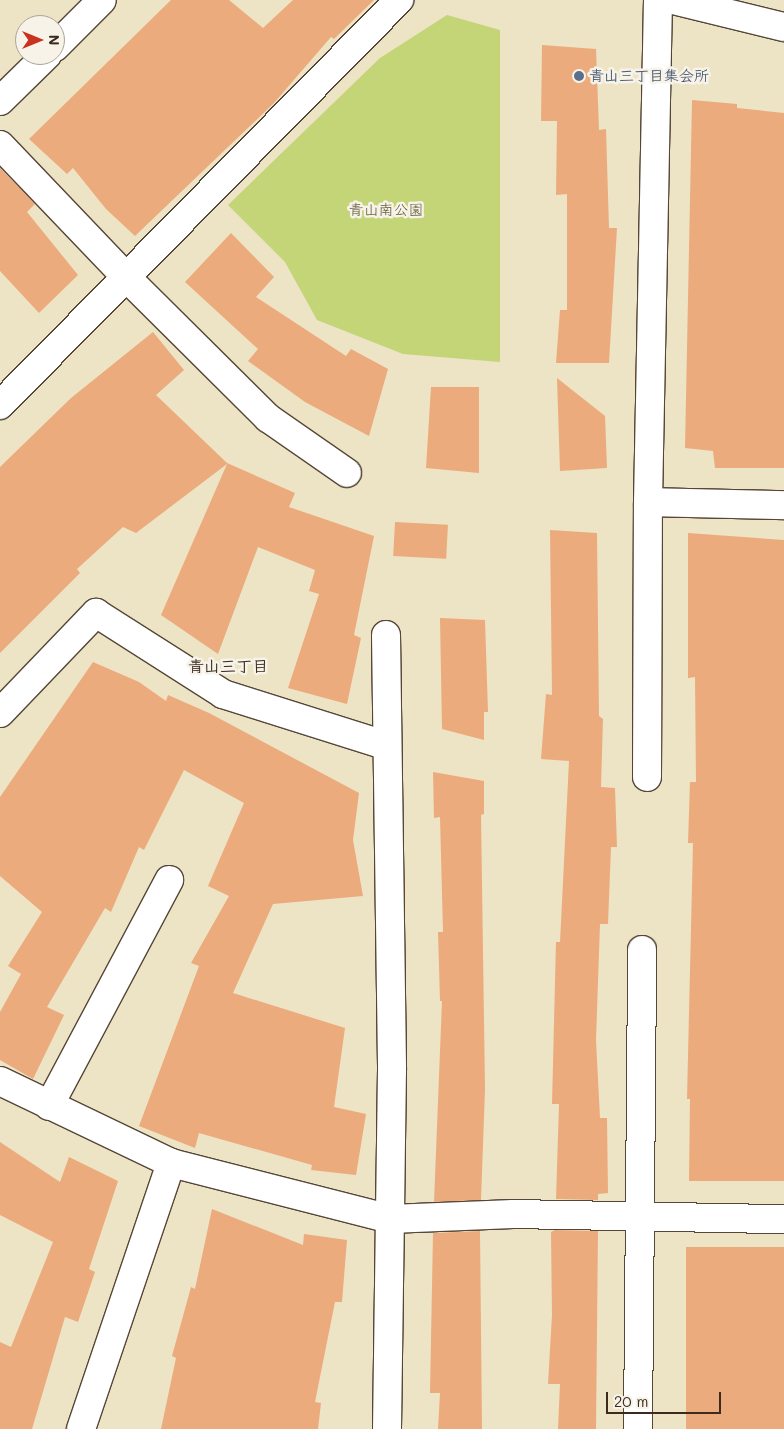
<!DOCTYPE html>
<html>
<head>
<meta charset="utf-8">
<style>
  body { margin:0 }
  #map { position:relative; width:784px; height:1429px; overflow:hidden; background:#ede3c5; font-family:Mali,"Klee One",sans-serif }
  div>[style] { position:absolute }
  .green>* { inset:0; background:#c4d577 }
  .building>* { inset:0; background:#ecab7c; transform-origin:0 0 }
  .roads { filter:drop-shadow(1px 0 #564637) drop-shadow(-1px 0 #564637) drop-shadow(0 1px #564637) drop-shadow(0 -1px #564637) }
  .minor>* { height:28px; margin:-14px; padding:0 14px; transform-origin:14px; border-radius:14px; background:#fff }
  .tertiary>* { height:28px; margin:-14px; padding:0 14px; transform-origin:14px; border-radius:14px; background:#fff }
  .dots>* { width:14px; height:14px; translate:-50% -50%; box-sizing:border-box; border:2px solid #f7f3e8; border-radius:50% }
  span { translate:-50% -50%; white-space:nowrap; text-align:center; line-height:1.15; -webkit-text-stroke:5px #f7f3e8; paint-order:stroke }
  .service-label { font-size:15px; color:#4e5e75; font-weight:700 }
  .left { translate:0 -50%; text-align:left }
  .park-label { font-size:15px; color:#5d5534 }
  .neighbourhood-label { font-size:16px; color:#3b2a1e; font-weight:700 }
  .north { position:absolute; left:15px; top:15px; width:50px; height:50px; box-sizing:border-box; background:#f7f3e8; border:1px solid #aca397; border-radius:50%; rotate:90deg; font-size:14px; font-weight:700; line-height:20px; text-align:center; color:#3b2a1e }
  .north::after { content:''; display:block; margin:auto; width:18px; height:22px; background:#c8321e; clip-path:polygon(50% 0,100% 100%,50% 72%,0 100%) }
  .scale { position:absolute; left:606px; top:1392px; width:115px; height:22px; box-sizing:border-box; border:2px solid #3b2a1e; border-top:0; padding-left:6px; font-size:15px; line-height:18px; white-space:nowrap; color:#3b2a1e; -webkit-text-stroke:4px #f7f3e8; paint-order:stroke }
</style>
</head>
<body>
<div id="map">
  <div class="green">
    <div style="clip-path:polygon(447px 15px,500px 30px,500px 362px,403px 354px,317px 320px,285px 262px,228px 205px,380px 58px)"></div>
  </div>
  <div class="building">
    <div style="clip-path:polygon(171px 0,229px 0,263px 28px,293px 0,374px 0,334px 39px,331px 37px,274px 103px,135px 236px,106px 209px,73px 168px,67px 174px,29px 139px)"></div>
    <div style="clip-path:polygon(542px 45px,596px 49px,599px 130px,606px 129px,609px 228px,617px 228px,609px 363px,556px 363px,560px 310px,567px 310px,567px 194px,556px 195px,557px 121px,541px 121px)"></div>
    <div style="clip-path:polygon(692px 100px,737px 104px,737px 108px,784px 113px,784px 468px,715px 468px,713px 451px,685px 448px)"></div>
    <div style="clip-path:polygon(0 168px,35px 204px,27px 212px,78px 275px,39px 313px,0 271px)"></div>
    <div style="clip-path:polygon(231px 233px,274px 277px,256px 297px,346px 356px,351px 349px,388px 369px,369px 436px,305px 402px,248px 361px,258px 349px,185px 282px)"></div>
    <div style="clip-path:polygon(153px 332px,184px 370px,156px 395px,227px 463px,295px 493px,289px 507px,374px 536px,354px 635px,361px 638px,347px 704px,288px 688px,319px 594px,309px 591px,315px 570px,258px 547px,218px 654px,161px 615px,227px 464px,136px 533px,123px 527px,77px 569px,80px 573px,0 653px,0 467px,71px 398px)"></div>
    <div style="clip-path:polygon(557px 378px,605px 416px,607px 468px,560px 471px)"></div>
    <div style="clip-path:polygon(431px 387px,479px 387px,479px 473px,426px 468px)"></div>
    <div style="left:395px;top:522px;width:53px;height:34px;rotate:3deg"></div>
    <div style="clip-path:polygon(550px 530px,597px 533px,599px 716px,603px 719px,601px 787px,615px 788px,617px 847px,611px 847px,608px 924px,600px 924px,596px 1040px,600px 1118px,607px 1118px,608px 1193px,598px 1194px,598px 1200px,556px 1199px,559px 1104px,552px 1104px,556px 942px,560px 942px,569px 761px,541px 759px,546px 694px,552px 695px)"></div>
    <div style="clip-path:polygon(688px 533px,784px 540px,784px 1181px,689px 1181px,690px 1099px,687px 1099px,693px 843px,688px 843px,690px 782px,696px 782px,695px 677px,688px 678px)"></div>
    <div style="clip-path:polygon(440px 618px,485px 620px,488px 712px,484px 712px,484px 740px,442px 729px)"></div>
    <div style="clip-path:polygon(93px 662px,139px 682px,166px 701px,168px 695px,209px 713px,359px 793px,353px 840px,363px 896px,273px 904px,233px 993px,345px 1028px,334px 1107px,366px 1114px,356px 1175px,311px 1170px,312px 1165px,199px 1133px,195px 1148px,139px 1126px,199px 966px,191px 963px,229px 896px,208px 886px,244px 803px,184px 770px,144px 850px,139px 847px,111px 912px,105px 908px,47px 1007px,64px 1015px,33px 1079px,0 1060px,0 1012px,21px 974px,8px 966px,42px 912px,0 876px,0 797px)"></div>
    <div style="clip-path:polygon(433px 772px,484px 781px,484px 814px,481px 815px,485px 1089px,481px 1200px,434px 1202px,442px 1001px,440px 1001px,438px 932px,443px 932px,440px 817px,434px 818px)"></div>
    <div style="clip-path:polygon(0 1142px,60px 1182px,69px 1157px,118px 1181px,89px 1269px,95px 1272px,78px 1322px,65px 1317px,32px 1429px,0 1429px,0 1342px,11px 1347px,53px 1242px,0 1215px)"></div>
    <div style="clip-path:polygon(212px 1209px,303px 1245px,304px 1234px,347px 1240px,342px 1302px,335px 1302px,315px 1402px,321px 1403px,318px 1429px,161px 1429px,176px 1358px,172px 1356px,191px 1287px,195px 1289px)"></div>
    <div style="clip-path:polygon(555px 1230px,598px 1231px,596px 1429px,558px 1429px,560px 1384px,548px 1384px,552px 1315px,551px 1232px)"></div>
    <div style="clip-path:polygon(480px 1231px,482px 1429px,438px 1429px,440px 1393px,430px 1393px,433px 1233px)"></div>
    <div style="left:784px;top:1247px;width:182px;height:98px;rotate:90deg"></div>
  </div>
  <div class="roads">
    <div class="minor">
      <div style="left:55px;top:47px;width:66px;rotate:-45deg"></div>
      <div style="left:0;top:101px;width:66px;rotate:-44.4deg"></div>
      <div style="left:0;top:145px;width:181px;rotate:46.3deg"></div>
      <div style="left:125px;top:276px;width:202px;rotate:44.8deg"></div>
      <div style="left:268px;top:418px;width:96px;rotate:34.8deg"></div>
      <div style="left:0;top:405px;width:569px;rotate:-45.43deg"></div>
      <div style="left:648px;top:502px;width:136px;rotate:1.3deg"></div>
      <div style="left:386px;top:635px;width:435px;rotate:89.2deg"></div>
      <div style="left:392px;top:1070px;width:359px;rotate:90.8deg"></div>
      <div style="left:0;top:713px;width:139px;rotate:-46.2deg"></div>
      <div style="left:96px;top:613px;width:151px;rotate:32.5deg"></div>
      <div style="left:223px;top:694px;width:170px;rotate:17.5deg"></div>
      <div style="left:647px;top:777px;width:275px;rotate:-89.8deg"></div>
      <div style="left:648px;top:502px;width:502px;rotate:-88.86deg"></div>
      <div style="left:0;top:1081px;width:190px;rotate:25.6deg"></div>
      <div style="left:171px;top:1163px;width:226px;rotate:14.3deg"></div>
      <div style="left:390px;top:1219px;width:123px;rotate:-2.3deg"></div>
      <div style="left:513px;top:1214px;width:271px;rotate:1.1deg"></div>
      <div style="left:49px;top:1106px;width:256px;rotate:-62deg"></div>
      <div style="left:81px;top:1429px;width:281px;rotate:-71.3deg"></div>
      <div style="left:638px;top:1429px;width:479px;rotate:-89.5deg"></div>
    </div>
    <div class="tertiary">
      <div style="left:673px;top:0;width:114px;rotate:13.7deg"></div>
    </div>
  </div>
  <div class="dots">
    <div style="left:579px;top:76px;background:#5c6f8a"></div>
  </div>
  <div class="service-label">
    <span class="left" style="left:589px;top:76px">青山三丁目集会所</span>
  </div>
  <div class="park-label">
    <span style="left:386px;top:210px">青山南公園</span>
  </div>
  <div class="neighbourhood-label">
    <span style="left:228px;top:666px">青山三丁目</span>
  </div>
  <div class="north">N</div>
  <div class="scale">20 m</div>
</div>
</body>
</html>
